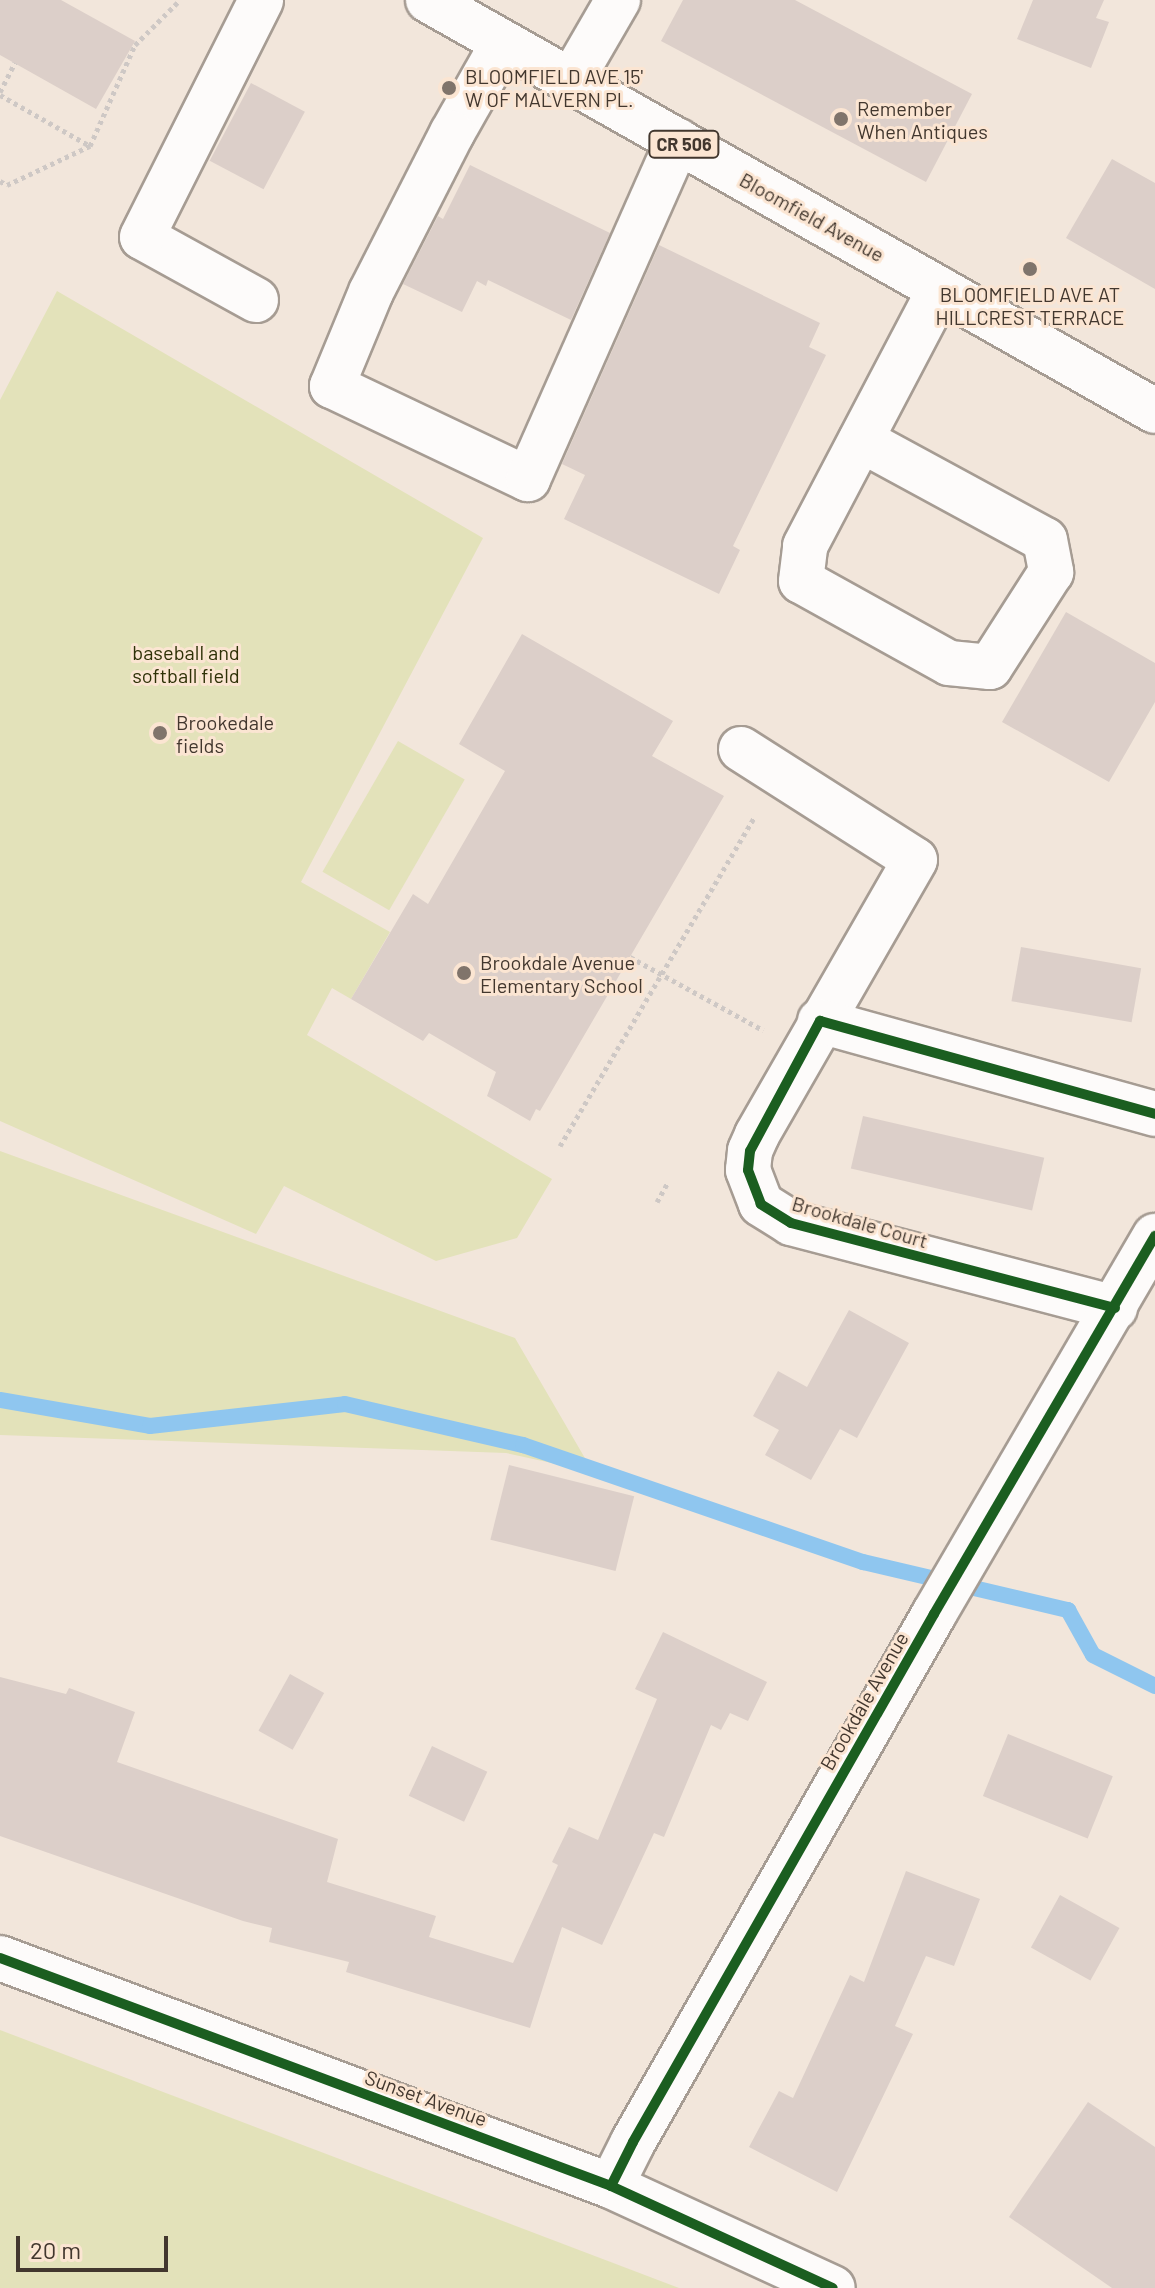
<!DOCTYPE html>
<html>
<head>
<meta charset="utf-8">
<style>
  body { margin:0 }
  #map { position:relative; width:1155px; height:2288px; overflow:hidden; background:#f2e6db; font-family:Barlow,sans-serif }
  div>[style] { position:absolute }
  .green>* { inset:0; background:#e3e2ba; transform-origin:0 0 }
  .stream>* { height:16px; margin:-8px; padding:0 8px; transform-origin:8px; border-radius:8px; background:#8fc6ef }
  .building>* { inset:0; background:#dccfc9; transform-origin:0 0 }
  .path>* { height:5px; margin-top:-2.5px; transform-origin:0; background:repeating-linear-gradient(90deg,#cec8c5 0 4px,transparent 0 8px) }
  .roads { filter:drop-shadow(2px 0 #a69c93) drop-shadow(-2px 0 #a69c93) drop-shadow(0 2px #a69c93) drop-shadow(0 -2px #a69c93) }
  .minor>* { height:44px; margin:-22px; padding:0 22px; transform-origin:22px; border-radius:22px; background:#fdfbfa }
  .major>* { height:44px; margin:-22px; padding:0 22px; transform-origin:22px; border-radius:22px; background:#fdfbfa }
  .cycleway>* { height:10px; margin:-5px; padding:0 5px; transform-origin:5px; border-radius:5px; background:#1b5e20 }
  .dots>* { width:22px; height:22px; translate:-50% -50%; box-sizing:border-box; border:4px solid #fbe5d2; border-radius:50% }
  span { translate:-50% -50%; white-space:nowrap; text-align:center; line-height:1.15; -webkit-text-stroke:6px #fbe5d2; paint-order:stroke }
  .shield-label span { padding:2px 6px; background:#fbe5d2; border:2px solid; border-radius:6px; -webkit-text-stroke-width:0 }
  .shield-label { font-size:18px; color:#42372e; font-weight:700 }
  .poi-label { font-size:20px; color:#42372e }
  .left { translate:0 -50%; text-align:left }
  .street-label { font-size:20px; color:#42372e }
  .park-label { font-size:20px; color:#2e3107 }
  .scale { position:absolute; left:16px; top:2236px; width:152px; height:36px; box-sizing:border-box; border:4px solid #42372e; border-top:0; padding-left:10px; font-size:24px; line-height:28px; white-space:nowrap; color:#42372e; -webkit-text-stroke:6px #fbe5d2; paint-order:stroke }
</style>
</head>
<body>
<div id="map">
  <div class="green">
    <div style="clip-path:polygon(57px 291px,483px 538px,301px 882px,390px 932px,351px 999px,332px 988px,307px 1035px,552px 1179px,517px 1238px,436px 1261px,284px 1186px,256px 1234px,0 1121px,0 400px)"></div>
    <div style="left:398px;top:741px;width:77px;height:151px;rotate:30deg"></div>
    <div style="clip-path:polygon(0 1151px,515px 1338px,593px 1472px,506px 1453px,0 1435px)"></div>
    <div style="clip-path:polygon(0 2030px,679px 2288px,0 2288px)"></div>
  </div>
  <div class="stream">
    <div style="left:0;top:1400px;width:152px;rotate:9.8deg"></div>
    <div style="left:150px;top:1426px;width:196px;rotate:-6.4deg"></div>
    <div style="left:345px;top:1404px;width:183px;rotate:13deg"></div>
    <div style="left:523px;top:1445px;width:360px;rotate:19deg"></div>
    <div style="left:863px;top:1562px;width:211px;rotate:13.2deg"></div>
    <div style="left:1068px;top:1610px;width:51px;rotate:60.9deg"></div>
    <div style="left:1093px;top:1655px;width:69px;rotate:26.6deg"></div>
  </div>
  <div class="building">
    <div style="clip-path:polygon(0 0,61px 0,135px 41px,96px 109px,0 55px)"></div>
    <div style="clip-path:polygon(683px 0,795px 0,972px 94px,926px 182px,661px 41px)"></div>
    <div style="clip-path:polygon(1033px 0,1104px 0,1096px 18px,1109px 22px,1091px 68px,1017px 39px)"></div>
    <div style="left:251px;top:83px;width:61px;height:88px;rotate:28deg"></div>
    <div style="clip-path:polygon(1112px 159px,1155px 183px,1155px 289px,1066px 238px)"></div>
    <div style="clip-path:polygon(470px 165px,610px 233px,571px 320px,488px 280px,486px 286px,477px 281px,462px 312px,403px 284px,438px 216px,443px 219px)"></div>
    <div style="clip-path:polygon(659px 245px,820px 323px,809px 347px,826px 355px,733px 546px,740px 550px,719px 594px,564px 519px,585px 475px,562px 464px)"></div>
    <div style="clip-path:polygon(1066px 612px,1155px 663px,1155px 702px,1109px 782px,1002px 722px)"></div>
    <div style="clip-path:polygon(522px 634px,673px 721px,652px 756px,724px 796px,540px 1111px,536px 1109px,530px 1121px,487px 1096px,496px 1072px,429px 1033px,423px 1041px,351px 999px,413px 894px,428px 904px,505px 771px,459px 744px)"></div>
    <div style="left:1021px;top:947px;width:122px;height:55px;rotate:10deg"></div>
    <div style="left:863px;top:1116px;width:186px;height:54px;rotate:13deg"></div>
    <div style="clip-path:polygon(849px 1310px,909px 1343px,857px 1438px,840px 1429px,811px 1480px,765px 1455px,779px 1430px,753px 1416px,778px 1371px,807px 1387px)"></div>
    <div style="left:509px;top:1465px;width:129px;height:77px;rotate:14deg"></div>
    <div style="clip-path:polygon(663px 1632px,767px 1682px,748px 1721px,730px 1713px,721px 1730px,711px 1725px,664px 1837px,654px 1833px,602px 1945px,562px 1927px,530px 2028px,346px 1972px,349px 1962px,269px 1942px,272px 1928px,243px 1921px,0 1836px,0 1677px,66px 1694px,69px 1688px,135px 1712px,117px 1762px,338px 1839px,327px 1882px,436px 1916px,429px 1937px,513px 1963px,558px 1865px,552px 1862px,569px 1827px,598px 1840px,657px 1699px,635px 1689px)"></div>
    <div style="left:290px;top:1674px;width:39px;height:65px;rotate:29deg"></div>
    <div style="left:1008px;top:1734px;width:113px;height:67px;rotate:22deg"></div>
    <div style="left:432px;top:1746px;width:61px;height:55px;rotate:25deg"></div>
    <div style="clip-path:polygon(906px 1871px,980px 1899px,954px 1966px,926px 1956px,895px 2026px,913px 2034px,837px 2192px,749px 2147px,779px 2091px,793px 2098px,850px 1975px,864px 1982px)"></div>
    <div style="left:1060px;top:1895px;width:68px;height:60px;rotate:29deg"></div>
    <div style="clip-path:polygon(1088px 2102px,1155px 2147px,1155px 2288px,1112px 2288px,1009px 2217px)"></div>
  </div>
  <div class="path">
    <div style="left:0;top:92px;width:33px;rotate:-63deg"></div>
    <div style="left:0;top:95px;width:103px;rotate:29.5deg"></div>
    <div style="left:0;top:181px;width:8px;rotate:30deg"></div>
    <div style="left:7px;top:185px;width:92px;rotate:-25.2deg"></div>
    <div style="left:90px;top:146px;width:111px;rotate:-66deg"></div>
    <div style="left:135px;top:45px;width:64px;rotate:-45deg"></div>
    <div style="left:630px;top:957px;width:152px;rotate:28.8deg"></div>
    <div style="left:560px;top:1146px;width:383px;rotate:-59.4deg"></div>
    <div style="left:657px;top:1202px;width:21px;rotate:-61deg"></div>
  </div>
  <div class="roads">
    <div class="minor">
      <div style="left:503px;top:43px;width:103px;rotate:119.5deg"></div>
      <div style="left:452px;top:133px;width:178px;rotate:117deg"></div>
      <div style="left:371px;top:292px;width:102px;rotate:112.5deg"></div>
      <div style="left:332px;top:386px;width:217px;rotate:25.4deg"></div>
      <div style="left:528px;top:479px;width:370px;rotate:-66.1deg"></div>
      <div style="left:571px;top:81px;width:94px;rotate:-59.9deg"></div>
      <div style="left:256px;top:300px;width:130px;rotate:-151.1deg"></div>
      <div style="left:142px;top:237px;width:265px;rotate:-63.3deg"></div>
      <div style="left:861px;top:440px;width:209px;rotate:28.5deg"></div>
      <div style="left:1045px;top:540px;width:33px;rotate:79deg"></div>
      <div style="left:1051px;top:572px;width:113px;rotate:122.7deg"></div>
      <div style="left:990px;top:667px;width:41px;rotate:-174.4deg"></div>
      <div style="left:949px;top:663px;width:169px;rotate:-151deg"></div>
      <div style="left:801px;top:581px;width:35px;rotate:-83deg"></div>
      <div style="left:805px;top:546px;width:290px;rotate:-62.3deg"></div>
      <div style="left:741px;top:749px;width:206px;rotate:32.5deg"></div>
      <div style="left:915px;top:860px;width:317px;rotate:119.9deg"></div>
      <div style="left:757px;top:1135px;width:17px;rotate:114deg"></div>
      <div style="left:750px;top:1151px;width:19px;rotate:96deg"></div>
      <div style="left:748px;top:1170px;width:36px;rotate:69deg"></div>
      <div style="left:761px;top:1204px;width:36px;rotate:32deg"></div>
      <div style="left:791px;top:1223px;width:335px;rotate:14.7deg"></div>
      <div style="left:820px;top:1021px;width:348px;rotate:15.5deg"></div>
      <div style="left:0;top:1958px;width:652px;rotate:20.46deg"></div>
      <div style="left:611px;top:2186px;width:244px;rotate:24.7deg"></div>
      <div style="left:611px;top:2186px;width:49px;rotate:-63.4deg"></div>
      <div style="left:633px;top:2142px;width:608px;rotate:-60.31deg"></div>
      <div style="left:934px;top:1614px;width:438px;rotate:-59.7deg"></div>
    </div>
    <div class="major">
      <div style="left:428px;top:0;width:835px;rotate:29.48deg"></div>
    </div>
  </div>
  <div class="cycleway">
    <div style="left:1115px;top:1308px;width:335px;rotate:-165.3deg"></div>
    <div style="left:791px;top:1223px;width:36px;rotate:-148deg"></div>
    <div style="left:761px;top:1204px;width:36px;rotate:-111deg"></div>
    <div style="left:748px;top:1170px;width:19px;rotate:-84deg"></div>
    <div style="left:750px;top:1151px;width:148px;rotate:-61.7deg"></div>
    <div style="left:820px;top:1021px;width:348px;rotate:15.5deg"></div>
    <div style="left:0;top:1958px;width:652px;rotate:20.46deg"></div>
    <div style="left:611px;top:2186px;width:244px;rotate:24.7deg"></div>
    <div style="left:611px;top:2186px;width:49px;rotate:-63.4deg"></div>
    <div style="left:633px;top:2142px;width:608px;rotate:-60.31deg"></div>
    <div style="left:934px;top:1614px;width:438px;rotate:-59.7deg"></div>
  </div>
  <div class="dots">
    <div style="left:449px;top:88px;background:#80746b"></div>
    <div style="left:841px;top:119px;background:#80746b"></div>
    <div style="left:1030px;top:269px;background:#80746b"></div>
    <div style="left:160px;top:733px;background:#80746b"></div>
    <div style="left:464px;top:973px;background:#80746b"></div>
  </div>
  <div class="shield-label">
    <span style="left:684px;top:144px">CR 506</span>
  </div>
  <div class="poi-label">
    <span class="left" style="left:465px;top:88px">BLOOMFIELD AVE 15'<br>W OF MALVERN PL.</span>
    <span class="left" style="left:857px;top:120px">Remember<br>When Antiques</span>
    <span style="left:1030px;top:306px">BLOOMFIELD AVE AT<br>HILLCREST TERRACE</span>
    <span class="left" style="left:176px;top:734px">Brookedale<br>fields</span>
    <span class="left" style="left:480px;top:974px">Brookdale Avenue<br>Elementary School</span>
  </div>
  <div class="street-label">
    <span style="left:812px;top:217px;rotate:29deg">Bloomfield Avenue</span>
    <span style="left:860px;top:1222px;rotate:16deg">Brookdale Court</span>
    <span style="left:864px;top:1701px;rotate:-60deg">Brookdale Avenue</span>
    <span style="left:426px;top:2098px;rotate:20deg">Sunset Avenue</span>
  </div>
  <div class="park-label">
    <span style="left:186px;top:664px">baseball and<br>softball field</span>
  </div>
  <div class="scale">20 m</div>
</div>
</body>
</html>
